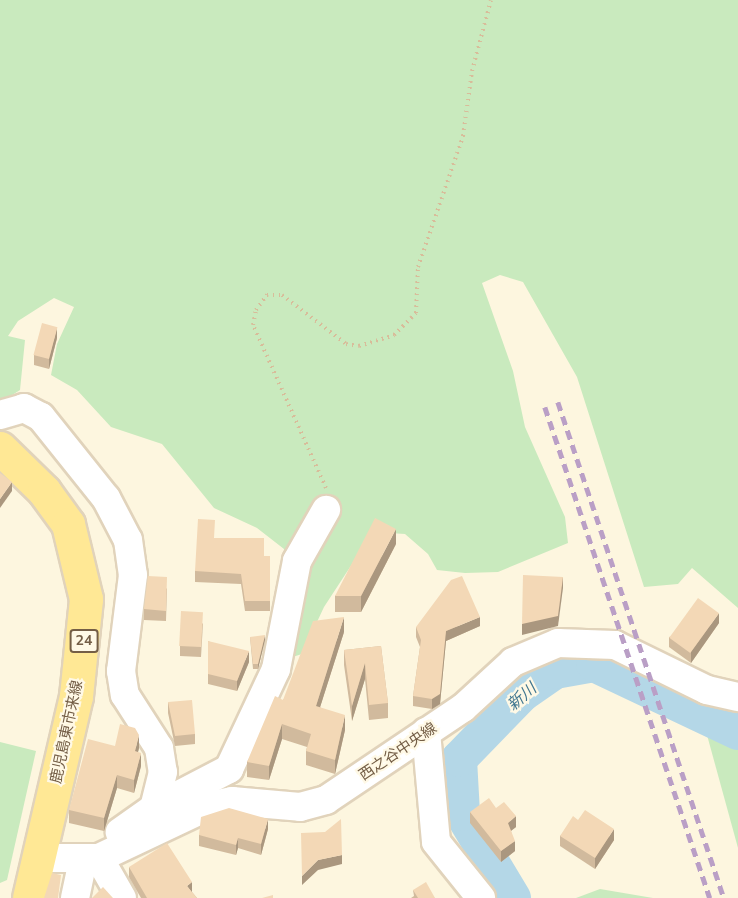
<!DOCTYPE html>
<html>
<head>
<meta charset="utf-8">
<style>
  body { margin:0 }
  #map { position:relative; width:738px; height:898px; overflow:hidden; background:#fdf6df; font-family:"Nunito Sans","Noto Sans JP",sans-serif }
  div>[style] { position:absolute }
  .green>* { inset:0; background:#c9eabe }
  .river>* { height:36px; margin:-18px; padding:0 18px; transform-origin:18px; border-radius:18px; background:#b4d7e7 }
  .path>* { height:4px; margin-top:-2px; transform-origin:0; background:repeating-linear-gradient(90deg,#d8bc9a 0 1.5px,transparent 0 6px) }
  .roads { filter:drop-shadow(2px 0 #e1d3bb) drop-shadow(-2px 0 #e1d3bb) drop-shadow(0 2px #e1d3bb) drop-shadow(0 -2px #e1d3bb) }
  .minor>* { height:28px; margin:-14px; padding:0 14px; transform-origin:14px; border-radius:14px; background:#fff }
  .major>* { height:33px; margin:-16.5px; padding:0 16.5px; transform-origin:16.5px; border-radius:16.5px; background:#ffe895 }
  .rail>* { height:4.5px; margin-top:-2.25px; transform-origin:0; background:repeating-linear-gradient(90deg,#ba9fc6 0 9px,transparent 0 15px) }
  .wall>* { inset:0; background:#d1ba9d }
  .shaded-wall>* { inset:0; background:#aa977f }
  .building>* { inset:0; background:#f3d8b6; transform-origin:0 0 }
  span { translate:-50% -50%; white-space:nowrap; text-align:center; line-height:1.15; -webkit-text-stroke:4.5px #fff9e6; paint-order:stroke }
  .shield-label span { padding:2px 4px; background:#fff9e6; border:2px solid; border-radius:4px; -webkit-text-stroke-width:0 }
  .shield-label { font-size:14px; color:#745e46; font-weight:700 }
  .street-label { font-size:15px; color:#745e46 }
  .water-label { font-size:16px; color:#427790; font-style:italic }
</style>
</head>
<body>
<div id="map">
  <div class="green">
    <div style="clip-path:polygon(0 0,738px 0,738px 608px,692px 568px,678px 584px,644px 587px,577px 377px,523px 282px,500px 275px,482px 283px,513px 371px,525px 427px,565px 517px,568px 543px,498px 572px,465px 573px,437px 570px,428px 554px,405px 534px,373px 532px,324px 607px,302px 654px,283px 660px,292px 594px,284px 549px,257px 528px,214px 508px,162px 444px,111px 427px,77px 390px,51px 375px,57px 344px,74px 307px,54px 298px,18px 321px,8px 336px,25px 340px,20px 390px,0 403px)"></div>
    <div style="clip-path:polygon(738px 723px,738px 848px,707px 735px)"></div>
    <div style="clip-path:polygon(0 742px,36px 751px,7px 880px,0 883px)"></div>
    <div style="clip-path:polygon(600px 889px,653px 898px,576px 898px)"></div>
  </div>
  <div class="river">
    <div style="left:513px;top:898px;width:99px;rotate:-121deg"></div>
    <div style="left:462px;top:813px;width:54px;rotate:-93.2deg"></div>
    <div style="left:459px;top:759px;width:91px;rotate:-45.9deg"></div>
    <div style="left:522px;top:694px;width:40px;rotate:-34.9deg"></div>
    <div style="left:555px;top:671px;width:40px;rotate:-10deg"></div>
    <div style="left:594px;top:664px;width:159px;rotate:25.3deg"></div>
  </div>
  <div class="path">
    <div style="left:326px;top:488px;width:179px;rotate:-114.1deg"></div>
    <div style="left:253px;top:325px;width:15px;rotate:-79deg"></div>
    <div style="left:256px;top:310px;width:19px;rotate:-54deg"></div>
    <div style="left:267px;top:295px;width:15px"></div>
    <div style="left:282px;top:295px;width:81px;rotate:37.4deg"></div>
    <div style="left:346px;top:344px;width:13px;rotate:9deg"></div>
    <div style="left:359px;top:346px;width:37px;rotate:-17deg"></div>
    <div style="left:394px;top:335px;width:31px;rotate:-45deg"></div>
    <div style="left:416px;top:313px;width:46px;rotate:-87.5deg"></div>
    <div style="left:418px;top:267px;width:139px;rotate:-71deg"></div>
    <div style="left:463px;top:136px;width:66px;rotate:-82.1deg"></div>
    <div style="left:472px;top:71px;width:73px;rotate:-75deg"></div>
  </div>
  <div class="roads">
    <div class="minor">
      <div style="left:0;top:415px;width:25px;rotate:-16deg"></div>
      <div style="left:24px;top:408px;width:19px;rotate:28deg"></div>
      <div style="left:41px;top:417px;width:104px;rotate:51.3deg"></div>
      <div style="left:106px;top:498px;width:47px;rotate:62.4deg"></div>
      <div style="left:128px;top:540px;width:35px;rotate:82deg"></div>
      <div style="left:133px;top:575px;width:97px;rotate:97.1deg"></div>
      <div style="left:121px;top:671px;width:24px;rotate:81deg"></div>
      <div style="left:125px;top:695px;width:63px;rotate:57.3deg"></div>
      <div style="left:159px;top:748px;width:24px;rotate:81deg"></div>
      <div style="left:163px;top:772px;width:37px;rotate:104deg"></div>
      <div style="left:154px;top:808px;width:42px;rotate:144.8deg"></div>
      <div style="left:426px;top:732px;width:110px;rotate:84.8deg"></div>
      <div style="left:436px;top:842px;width:72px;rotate:51.2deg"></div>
      <div style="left:154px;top:808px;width:85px;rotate:-27.5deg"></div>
      <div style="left:229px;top:769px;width:110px;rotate:-64.8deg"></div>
      <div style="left:276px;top:669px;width:110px;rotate:-79deg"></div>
      <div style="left:297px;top:561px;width:59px;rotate:-60.4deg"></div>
      <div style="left:38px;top:858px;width:61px"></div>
      <div style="left:99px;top:858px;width:122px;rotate:-25.3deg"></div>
      <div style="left:209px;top:806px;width:24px;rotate:-12deg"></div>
      <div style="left:232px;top:801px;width:68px;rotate:5deg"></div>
      <div style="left:300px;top:807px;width:27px;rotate:-15deg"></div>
      <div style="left:326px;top:800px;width:165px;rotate:-33.9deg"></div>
      <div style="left:463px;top:708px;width:68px;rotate:-42.6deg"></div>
      <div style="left:513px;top:662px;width:49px;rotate:-22.9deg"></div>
      <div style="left:558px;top:643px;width:57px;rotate:2deg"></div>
      <div style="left:615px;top:645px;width:102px;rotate:26.1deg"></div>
      <div style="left:707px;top:690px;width:32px;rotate:13deg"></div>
      <div style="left:99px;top:858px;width:46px;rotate:60.1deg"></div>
      <div style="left:75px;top:898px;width:38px;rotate:-78deg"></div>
    </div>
    <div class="major">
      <div style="left:0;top:448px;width:62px;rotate:44.3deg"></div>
      <div style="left:44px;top:491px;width:41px;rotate:54deg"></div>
      <div style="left:68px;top:524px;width:77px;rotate:76.5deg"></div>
      <div style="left:86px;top:599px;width:98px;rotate:95.9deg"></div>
      <div style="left:76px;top:696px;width:207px;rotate:103.1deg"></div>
    </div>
  </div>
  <div class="rail">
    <div style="left:558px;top:402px;width:523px;rotate:71.5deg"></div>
    <div style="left:545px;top:407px;width:518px;rotate:71.43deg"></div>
  </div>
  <div class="wall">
    <div style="clip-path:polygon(57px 338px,49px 369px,34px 365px,34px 355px)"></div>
    <div style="clip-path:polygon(215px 538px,264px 556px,270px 556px,270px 611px,245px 611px,241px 584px,195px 582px,195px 571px)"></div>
    <div style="clip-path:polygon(396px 544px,361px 612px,335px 612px,335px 596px)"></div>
    <div style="clip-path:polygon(167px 588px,166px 621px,144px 620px,144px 609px)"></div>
    <div style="clip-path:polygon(203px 623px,201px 657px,180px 656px,180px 646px)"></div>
    <div style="clip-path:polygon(719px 623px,691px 663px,669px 647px,669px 637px)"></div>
    <div style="clip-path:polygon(480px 626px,446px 641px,440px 704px,432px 709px,413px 706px,413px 696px,420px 647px,416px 637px,416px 627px)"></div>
    <div style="clip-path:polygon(344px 632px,320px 707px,345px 730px,335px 774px,306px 765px,306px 751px,307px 747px,282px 739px,269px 780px,247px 777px,247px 762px,283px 700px)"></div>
    <div style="clip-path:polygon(250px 637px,265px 640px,258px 669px,253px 669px)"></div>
    <div style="clip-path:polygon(208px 641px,249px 662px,237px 691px,208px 684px)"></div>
    <div style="clip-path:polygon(381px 646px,388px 703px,388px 718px,369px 720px,365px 679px,352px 721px,344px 665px,344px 650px)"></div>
    <div style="clip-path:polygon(168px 702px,195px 734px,195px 744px,175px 746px,168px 713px)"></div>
    <div style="clip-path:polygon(115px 746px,139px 748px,138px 752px,141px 766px,134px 793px,117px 788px,104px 831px,69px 823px,69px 810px)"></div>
    <div style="clip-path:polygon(496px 808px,516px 827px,511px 831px,515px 851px,501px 862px,470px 823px,470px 812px)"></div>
    <div style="clip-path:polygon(578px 820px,614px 840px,595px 869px,560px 846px,560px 836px)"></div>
    <div style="clip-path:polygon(268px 829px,261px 855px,238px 848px,236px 855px,199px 846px,199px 835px)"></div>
    <div style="clip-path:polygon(129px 867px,192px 892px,197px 898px,141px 898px,129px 877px)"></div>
    <div style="clip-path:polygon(413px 890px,435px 898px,411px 898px,414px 896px)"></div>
  </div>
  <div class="shaded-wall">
    <div style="clip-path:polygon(57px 327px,57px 338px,49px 369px,49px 359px)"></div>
    <div style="clip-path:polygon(12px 482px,12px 491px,0 508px,0 499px)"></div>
    <div style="clip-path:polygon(396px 529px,396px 544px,361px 612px,361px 596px)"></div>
    <div style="clip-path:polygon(563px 577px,563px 588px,558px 626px,522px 635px,522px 624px)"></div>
    <div style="clip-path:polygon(719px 613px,719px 623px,691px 663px,691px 652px)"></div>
    <div style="clip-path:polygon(344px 617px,344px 632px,316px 720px,316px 706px)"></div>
    <div style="clip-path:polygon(480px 617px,480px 626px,446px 641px,440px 704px,432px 709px,432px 699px,446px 631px)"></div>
    <div style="clip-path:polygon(265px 635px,265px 640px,258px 669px,258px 664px)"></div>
    <div style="clip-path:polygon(249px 651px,249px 662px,237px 691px,237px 681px)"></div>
    <div style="clip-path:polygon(365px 663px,365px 679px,352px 721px,352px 706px)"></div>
    <div style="clip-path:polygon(345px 715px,345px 730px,335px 774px,335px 760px)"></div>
    <div style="clip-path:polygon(282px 724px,282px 739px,269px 780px,269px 766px)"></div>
    <div style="clip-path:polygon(139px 735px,139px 748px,135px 764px,135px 751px)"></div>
    <div style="clip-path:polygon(141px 753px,141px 766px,134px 793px,134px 780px)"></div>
    <div style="clip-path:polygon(117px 775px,117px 788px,104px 831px,104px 818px)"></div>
    <div style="clip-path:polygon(516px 816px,516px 827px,508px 833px,508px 823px)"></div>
    <div style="clip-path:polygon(268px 819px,268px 829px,261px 855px,261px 844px)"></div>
    <div style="clip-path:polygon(614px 829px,614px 840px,595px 869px,595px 858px)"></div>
    <div style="clip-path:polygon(238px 838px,238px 848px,236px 855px,236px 845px)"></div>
    <div style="clip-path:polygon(515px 841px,515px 851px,501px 862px,501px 851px)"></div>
    <div style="clip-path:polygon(342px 855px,342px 864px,318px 870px,302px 885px,302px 876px,318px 860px)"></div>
    <div style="clip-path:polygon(192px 882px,192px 893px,187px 886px)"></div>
  </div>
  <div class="building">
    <div style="left:42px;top:323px;width:16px;height:33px;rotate:15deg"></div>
    <div style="clip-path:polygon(0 473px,12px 482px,0 499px)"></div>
    <div style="clip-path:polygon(375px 518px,396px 529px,361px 596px,335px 596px)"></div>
    <div style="clip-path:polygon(198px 519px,215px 520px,214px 538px,264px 538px,264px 556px,270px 556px,270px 601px,245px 601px,241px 574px,195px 571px)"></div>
    <div style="clip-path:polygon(523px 575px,563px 577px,558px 616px,522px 624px)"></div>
    <div style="clip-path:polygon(148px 576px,167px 577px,166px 611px,144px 609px)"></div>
    <div style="clip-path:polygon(462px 576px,480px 617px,446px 631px,440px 694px,432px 699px,413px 696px,421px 640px,416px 627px,451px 580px)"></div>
    <div style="left:698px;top:598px;width:26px;height:49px;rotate:36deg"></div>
    <div style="left:181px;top:611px;width:22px;height:35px;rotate:3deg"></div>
    <div style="clip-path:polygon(344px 617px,316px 706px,345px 715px,335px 760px,306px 751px,311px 734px,282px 724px,269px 766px,247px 762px,275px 696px,283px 700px,313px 621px)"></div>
    <div style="clip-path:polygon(265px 635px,258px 664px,253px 664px,250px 637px)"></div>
    <div style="clip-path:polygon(208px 641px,249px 651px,237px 681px,208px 674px)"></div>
    <div style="clip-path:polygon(381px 646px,388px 703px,369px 705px,365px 663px,352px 706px,344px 650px)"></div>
    <div style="clip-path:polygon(192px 700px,195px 734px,175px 736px,168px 702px)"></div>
    <div style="clip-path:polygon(120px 724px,135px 728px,139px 735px,135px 751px,141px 753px,134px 780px,117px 775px,104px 818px,69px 810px,88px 739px,115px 746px)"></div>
    <div style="clip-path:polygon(489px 798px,496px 808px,504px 802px,516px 816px,508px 823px,515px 841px,501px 851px,470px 812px)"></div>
    <div style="clip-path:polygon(229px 808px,268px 819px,261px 844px,238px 838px,236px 845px,199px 835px,201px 817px)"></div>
    <div style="clip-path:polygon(585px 810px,614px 829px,595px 858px,560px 836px,573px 816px,578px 820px)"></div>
    <div style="clip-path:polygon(341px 819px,342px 855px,318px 860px,302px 876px,301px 833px,325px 832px)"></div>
    <div style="clip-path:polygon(167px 843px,192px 882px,187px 886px,197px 898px,147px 898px,129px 867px)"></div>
    <div style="clip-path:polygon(52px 873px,61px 875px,58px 898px,44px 898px)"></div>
    <div style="clip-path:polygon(426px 882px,435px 898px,418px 898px,413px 890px)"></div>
    <div style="clip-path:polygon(103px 887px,113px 898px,92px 898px)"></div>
    <div style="clip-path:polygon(273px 895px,273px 898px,262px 898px)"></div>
  </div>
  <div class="shield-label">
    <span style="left:84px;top:641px">24</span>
  </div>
  <div class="street-label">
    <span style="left:67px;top:732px;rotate:-78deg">鹿児島東市来線</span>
    <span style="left:398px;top:752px;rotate:-34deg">西之谷中央線</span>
  </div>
  <div class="water-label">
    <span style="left:522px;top:697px;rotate:-41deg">新川</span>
  </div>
</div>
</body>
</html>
